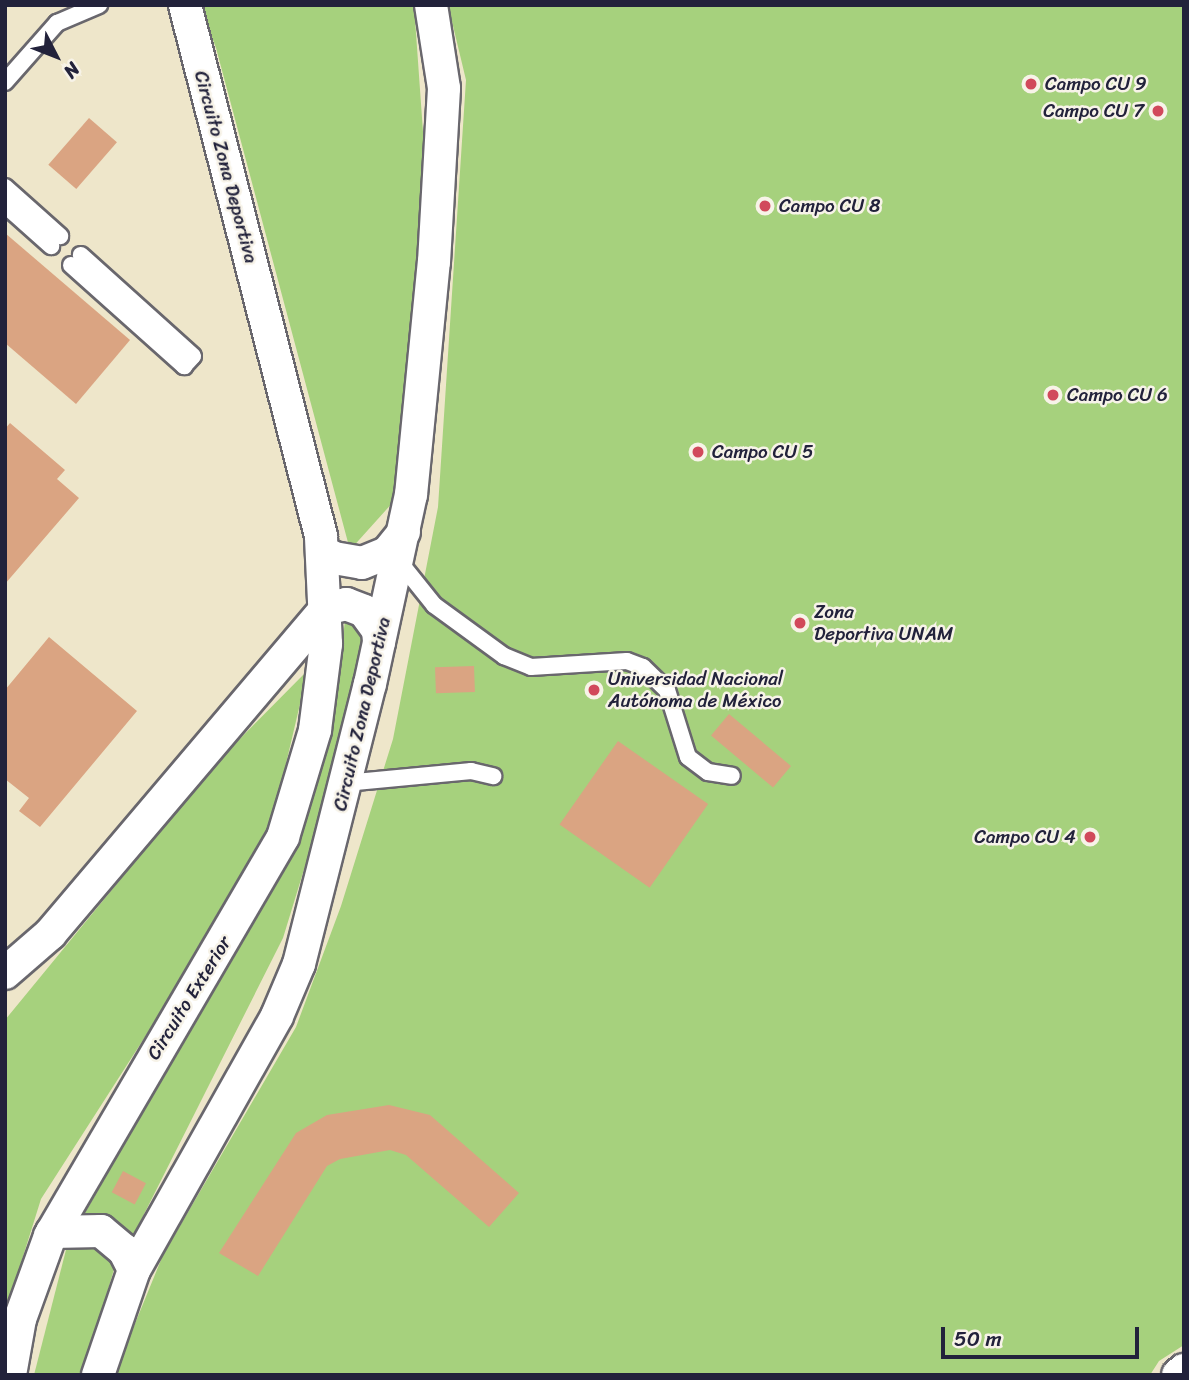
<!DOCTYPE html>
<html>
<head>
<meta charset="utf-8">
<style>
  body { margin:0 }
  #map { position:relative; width:1189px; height:1380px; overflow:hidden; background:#eee6ca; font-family:Sriracha,sans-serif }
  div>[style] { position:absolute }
  .green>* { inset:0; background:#a6d17d }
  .building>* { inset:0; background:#daa482; transform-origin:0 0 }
  .roads { filter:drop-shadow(2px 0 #69676d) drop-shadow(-2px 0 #69676d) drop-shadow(0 2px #69676d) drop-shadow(0 -2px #69676d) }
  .lane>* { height:16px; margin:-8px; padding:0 8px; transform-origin:8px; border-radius:8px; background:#fff }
  .street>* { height:32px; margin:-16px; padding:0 16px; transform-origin:16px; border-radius:16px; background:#fff }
  .dots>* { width:19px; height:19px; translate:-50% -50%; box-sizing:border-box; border:4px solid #f7f3e8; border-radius:50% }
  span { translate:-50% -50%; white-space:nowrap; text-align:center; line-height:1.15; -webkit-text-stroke:5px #f7f3e8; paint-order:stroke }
  .poi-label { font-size:19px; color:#22223b }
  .left { translate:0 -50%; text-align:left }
  .right { translate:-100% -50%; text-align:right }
  .street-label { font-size:19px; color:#22223b }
  .frame { position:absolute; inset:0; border:7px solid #22223b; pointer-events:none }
  .north { position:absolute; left:21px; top:21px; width:70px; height:70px; -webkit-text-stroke:5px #f7f3e8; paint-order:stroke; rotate:132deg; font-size:19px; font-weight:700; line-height:28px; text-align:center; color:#22223b }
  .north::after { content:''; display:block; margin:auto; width:24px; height:32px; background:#22223b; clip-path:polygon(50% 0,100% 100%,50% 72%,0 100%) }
  .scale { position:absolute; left:941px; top:1327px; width:198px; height:32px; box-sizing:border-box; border:4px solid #22223b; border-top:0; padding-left:9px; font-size:21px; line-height:24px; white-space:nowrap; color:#22223b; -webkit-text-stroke:5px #f7f3e8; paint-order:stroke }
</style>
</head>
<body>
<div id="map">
  <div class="green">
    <div style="clip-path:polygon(200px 5px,414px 5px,425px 160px,395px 500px,350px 550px,216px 48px)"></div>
    <div style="clip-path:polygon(448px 5px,1184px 5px,1184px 1345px,1159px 1361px,1150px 1375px,114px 1375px,163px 1255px,296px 1027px,341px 906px,393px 739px,438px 507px,466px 80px)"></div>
    <div style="clip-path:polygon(345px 620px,366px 628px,321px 814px,283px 938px,130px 1242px,82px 1218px,290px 855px,307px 817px,332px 736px)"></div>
    <div style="clip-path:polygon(308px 670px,273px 819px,184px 976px,41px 1199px,5px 1314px,5px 1020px,216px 763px)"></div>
    <div style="clip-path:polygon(83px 1237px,117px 1259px,83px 1375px,34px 1375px,68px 1242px)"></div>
  </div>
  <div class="building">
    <div style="left:89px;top:118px;width:37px;height:62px;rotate:41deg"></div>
    <div style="clip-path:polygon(5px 233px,130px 340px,76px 404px,5px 343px)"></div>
    <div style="clip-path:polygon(10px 423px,65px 470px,57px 479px,79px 498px,5px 584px,5px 429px)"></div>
    <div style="clip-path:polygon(49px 637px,137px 711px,40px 827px,19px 811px,29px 798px,5px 779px,5px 690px)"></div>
    <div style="left:474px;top:666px;width:26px;height:39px;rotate:88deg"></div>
    <div style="left:729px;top:714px;width:81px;height:28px;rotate:40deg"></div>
    <div style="left:618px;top:741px;width:110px;height:102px;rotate:35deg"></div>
    <div style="clip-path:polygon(389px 1105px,430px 1115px,519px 1193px,489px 1227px,406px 1155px,390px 1150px,340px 1159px,327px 1166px,258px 1276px,219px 1253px,296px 1133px,327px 1115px)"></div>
    <div style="left:123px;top:1171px;width:26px;height:24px;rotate:28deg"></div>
  </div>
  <div class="roads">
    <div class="lane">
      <div style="left:5px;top:82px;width:79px;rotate:-48.6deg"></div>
      <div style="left:57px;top:23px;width:46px;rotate:-23.2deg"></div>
      <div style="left:5px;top:187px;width:74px;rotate:41.7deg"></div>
      <div style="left:5px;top:205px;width:62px;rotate:41.7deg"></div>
      <div style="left:71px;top:265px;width:152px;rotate:41.8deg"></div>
      <div style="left:184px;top:366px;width:13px;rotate:-48deg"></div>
      <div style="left:193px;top:356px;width:151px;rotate:-138deg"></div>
      <div style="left:398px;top:560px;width:58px;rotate:51.3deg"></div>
      <div style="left:434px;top:605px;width:87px;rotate:36.1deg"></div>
      <div style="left:504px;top:656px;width:29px;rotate:22deg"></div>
      <div style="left:531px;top:667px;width:96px;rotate:-3.6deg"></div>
      <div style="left:627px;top:661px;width:17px;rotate:21deg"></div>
      <div style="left:643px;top:667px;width:33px;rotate:44deg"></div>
      <div style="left:667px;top:690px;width:70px;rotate:72.6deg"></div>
      <div style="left:688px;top:757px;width:25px;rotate:37deg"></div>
      <div style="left:708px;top:772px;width:24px;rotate:9deg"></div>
      <div style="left:345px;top:783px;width:127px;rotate:-5.4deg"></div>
      <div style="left:471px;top:771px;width:23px;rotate:13deg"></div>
    </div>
    <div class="street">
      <div style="left:322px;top:551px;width:14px;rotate:30deg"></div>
      <div style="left:334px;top:558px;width:28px;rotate:10deg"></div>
      <div style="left:362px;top:563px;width:27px;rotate:-22deg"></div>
      <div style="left:387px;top:553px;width:27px;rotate:-51deg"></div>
      <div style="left:5px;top:973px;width:60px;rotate:-40.9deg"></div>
      <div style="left:50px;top:934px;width:426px;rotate:-49.7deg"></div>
      <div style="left:326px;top:609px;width:21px;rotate:-14deg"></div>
      <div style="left:346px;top:604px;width:19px;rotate:21deg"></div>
      <div style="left:364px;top:611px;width:24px;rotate:54deg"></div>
      <div style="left:378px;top:630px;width:12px;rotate:85deg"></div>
      <div style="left:52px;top:1232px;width:49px;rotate:-1.2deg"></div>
      <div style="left:101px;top:1231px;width:30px;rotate:40deg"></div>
      <div style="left:124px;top:1250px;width:22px;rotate:63deg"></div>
      <div style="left:10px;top:1375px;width:57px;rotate:-79.9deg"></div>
      <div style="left:20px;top:1319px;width:88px;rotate:-70.1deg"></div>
      <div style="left:50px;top:1236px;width:462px;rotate:-59.7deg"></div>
      <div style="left:283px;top:837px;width:112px;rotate:-73.3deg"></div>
      <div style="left:315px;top:730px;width:87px;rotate:-82.7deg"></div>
      <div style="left:326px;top:644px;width:108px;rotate:-92.7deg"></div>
      <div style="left:321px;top:536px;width:548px;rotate:-104.37deg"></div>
      <div style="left:98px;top:1375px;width:111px;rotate:-71.1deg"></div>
      <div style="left:134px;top:1270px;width:291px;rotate:-60.6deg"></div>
      <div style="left:277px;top:1016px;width:56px;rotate:-67.1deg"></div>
      <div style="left:299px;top:964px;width:289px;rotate:-75.8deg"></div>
      <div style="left:370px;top:684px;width:193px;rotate:-77.8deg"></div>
      <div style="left:411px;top:495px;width:234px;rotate:-84.4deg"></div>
      <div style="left:434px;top:262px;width:174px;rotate:-86.7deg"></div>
      <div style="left:444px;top:88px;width:84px;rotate:-98.9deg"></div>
      <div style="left:1178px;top:1375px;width:8px;rotate:-40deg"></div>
    </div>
  </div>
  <div class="dots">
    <div style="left:1031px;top:84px;background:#d1495b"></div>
    <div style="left:1158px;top:111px;background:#d1495b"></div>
    <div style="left:765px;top:206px;background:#d1495b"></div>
    <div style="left:1053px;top:395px;background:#d1495b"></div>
    <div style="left:698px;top:452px;background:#d1495b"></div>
    <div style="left:800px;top:623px;background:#d1495b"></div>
    <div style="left:594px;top:690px;background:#d1495b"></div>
    <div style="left:1090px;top:837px;background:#d1495b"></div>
  </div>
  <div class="poi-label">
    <span class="left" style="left:1045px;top:84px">Campo CU 9</span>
    <span class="right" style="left:1144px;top:111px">Campo CU 7</span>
    <span class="left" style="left:779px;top:206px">Campo CU 8</span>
    <span class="left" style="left:1067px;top:395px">Campo CU 6</span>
    <span class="left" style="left:712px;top:452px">Campo CU 5</span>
    <span class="left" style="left:814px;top:623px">Zona<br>Deportiva UNAM</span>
    <span class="left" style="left:608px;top:690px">Universidad Nacional<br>Autónoma de México</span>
    <span class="right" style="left:1076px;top:837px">Campo CU 4</span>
  </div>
  <div class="street-label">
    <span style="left:226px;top:167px;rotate:75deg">Circuito Zona Deportiva</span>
    <span style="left:362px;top:714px;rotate:-77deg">Circuito Zona Deportiva</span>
    <span style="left:189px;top:998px;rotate:-58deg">Circuito Exterior</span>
  </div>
  <div class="frame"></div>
  <div class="north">N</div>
  <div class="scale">50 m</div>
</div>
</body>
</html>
